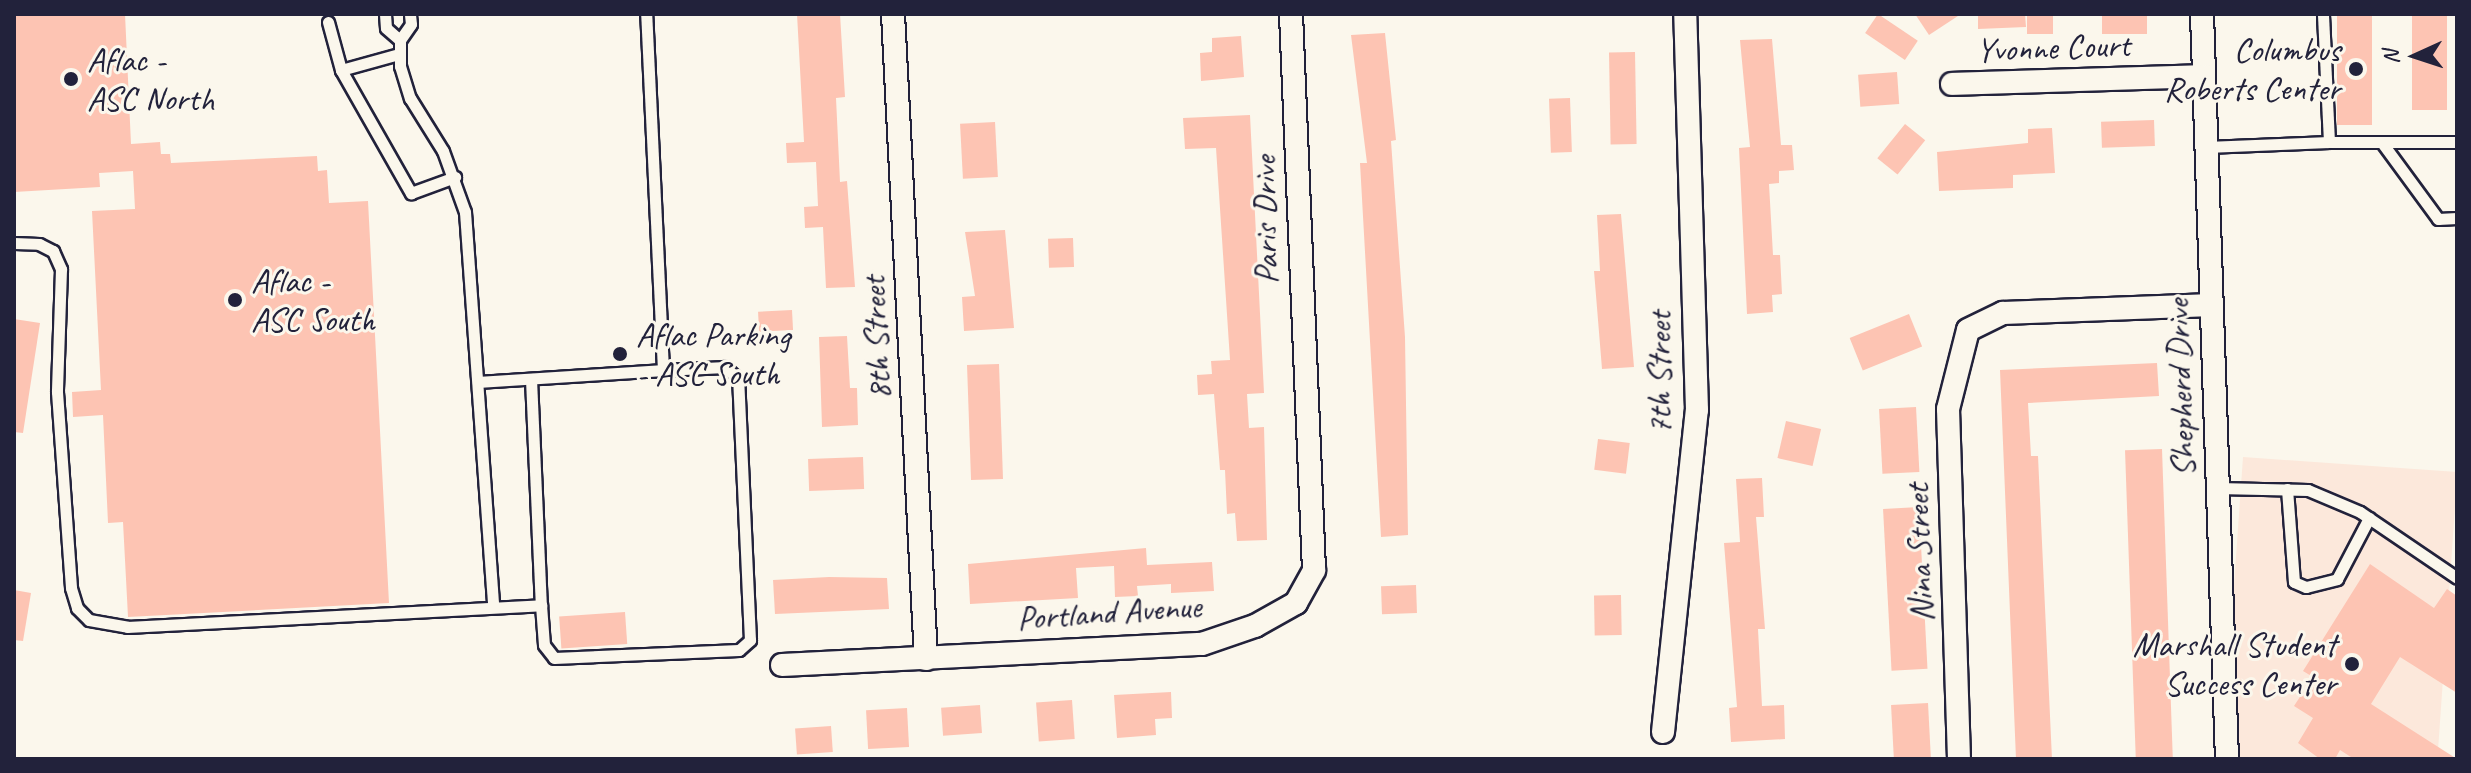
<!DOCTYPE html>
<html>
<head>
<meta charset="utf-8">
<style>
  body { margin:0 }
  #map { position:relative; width:2471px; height:773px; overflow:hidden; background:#fbf7ec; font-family:Caveat,sans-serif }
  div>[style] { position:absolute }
  .built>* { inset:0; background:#fce8db; transform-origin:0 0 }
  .building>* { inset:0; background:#fdc4b3; transform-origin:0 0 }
  .roads { filter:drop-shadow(2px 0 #22223b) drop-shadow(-2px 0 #22223b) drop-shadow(0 2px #22223b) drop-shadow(0 -2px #22223b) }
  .service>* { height:11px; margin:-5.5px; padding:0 5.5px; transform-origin:5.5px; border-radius:5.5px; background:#fbf7ec }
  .minor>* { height:22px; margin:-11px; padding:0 11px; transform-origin:11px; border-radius:11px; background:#fbf7ec }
  .dots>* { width:22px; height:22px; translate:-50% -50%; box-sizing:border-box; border:4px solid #fbf7ec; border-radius:50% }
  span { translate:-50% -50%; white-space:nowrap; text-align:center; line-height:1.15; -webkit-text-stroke:6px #fbf7ec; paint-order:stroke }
  .street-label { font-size:34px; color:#22223b }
  .poi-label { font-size:34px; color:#22223b }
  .right { translate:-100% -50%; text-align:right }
  .left { translate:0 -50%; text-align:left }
  .frame { position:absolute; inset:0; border:16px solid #22223b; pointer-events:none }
  .north { position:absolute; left:2375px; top:16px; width:80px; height:80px; -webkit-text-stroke:6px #fbf7ec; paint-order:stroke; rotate:267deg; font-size:22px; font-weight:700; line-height:32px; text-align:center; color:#22223b }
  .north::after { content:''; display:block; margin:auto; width:28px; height:36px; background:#22223b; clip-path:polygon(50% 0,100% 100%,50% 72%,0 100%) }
</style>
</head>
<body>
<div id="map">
  <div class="built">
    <div style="left:2243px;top:457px;width:215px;height:302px;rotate:4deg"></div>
  </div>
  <div class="building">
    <div style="clip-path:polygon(14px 14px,125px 14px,131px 144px,160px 142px,161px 154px,170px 154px,171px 163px,317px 156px,318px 171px,327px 170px,329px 203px,368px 201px,389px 603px,128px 617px,123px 522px,108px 523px,103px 415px,73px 417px,72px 392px,101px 390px,92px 211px,135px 209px,133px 171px,99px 173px,100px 187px,14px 192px)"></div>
    <div style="clip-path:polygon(797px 14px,840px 14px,845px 97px,836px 98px,840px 182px,847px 181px,855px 287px,826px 288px,823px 227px,805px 228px,804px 207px,818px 206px,816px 162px,787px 163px,786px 143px,804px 142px)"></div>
    <div style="left:1878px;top:14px;width:48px;height:23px;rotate:34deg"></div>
    <div style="clip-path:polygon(1915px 14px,1961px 14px,1929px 35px)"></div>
    <div style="clip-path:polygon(1978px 14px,2025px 14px,2026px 27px,1978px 29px)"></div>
    <div style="left:2027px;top:14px;width:26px;height:20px"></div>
    <div style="left:2102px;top:14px;width:45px;height:20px"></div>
    <div style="left:2337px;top:14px;width:35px;height:111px"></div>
    <div style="left:2412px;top:14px;width:35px;height:96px"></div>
    <div style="clip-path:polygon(1385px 33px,1396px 140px,1391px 141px,1405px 337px,1408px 535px,1381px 537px,1360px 163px,1367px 163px,1351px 35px)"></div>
    <div style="clip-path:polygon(1241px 36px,1244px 77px,1201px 81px,1200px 53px,1212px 52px,1212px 38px)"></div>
    <div style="clip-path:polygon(1772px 39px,1781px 145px,1792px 145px,1794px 170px,1779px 171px,1779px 183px,1769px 184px,1773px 255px,1780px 255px,1782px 294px,1772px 295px,1773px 312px,1747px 314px,1739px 148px,1750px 147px,1740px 40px)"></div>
    <div style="left:1635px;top:52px;width:92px;height:26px;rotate:89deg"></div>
    <div style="left:1897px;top:72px;width:32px;height:39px;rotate:86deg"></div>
    <div style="left:1570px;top:98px;width:54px;height:21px;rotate:88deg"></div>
    <div style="clip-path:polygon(1250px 115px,1264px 393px,1247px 394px,1249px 428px,1264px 427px,1267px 540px,1237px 541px,1235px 513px,1227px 514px,1225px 470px,1220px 470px,1214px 394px,1198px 395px,1197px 375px,1212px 374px,1211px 361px,1230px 360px,1216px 148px,1185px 149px,1183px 118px)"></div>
    <div style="left:2154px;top:120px;width:26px;height:53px;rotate:88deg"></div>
    <div style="left:995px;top:122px;width:55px;height:35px;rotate:87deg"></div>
    <div style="left:1905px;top:124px;width:26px;height:44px;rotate:39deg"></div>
    <div style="clip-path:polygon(2052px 128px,2055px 173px,2013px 175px,2013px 188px,1939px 191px,1937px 152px,2028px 143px,2028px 129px)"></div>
    <div style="clip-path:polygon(1621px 214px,1634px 367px,1602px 369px,1594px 271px,1600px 271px,1597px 215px)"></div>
    <div style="clip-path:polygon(1005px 230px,1014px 328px,964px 331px,962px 297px,975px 296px,965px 232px)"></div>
    <div style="left:1073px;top:238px;width:29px;height:25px;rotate:88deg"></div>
    <div style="left:792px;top:310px;width:20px;height:34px;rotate:87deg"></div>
    <div style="left:1909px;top:314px;width:35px;height:64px;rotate:68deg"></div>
    <div style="clip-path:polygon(14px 319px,40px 323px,23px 433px,14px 432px)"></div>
    <div style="clip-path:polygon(847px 336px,850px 388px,857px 388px,858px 425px,822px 427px,819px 337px)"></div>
    <div style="clip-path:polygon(2157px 363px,2159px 396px,2028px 403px,2031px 456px,2038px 456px,2052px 759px,2016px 759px,2000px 370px)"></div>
    <div style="left:999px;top:364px;width:115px;height:32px;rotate:88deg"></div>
    <div style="left:1916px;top:407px;width:65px;height:37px;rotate:87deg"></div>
    <div style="left:1786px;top:421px;width:36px;height:38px;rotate:13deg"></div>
    <div style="left:1598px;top:439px;width:32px;height:31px;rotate:7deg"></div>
    <div style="left:2162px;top:449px;width:310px;height:37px;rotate:88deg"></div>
    <div style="left:863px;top:457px;width:32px;height:55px;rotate:88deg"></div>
    <div style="clip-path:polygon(1762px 478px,1764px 517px,1756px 517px,1765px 629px,1758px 629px,1762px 706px,1784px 705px,1785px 739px,1731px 742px,1729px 708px,1737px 707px,1724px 543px,1740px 542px,1736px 479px)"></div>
    <div style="left:1919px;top:507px;width:162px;height:36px;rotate:87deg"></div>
    <div style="clip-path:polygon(1146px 548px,1147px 565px,1212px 562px,1214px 591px,1171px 593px,1171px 584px,1137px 586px,1138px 596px,1115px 597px,1114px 566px,1076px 568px,1078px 598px,970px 604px,968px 564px)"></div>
    <div style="clip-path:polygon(2370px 564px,2434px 608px,2447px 589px,2457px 596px,2457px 693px,2400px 657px,2371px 704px,2457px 759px,2354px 759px,2340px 750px,2335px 759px,2320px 759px,2298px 743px,2313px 718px,2294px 706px,2313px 677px,2303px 671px)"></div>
    <div style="clip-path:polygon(829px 577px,887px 578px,889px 609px,775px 614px,773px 580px)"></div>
    <div style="left:1416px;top:585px;width:28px;height:35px;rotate:88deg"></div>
    <div style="clip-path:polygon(14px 590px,31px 593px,23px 641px,14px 640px)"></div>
    <div style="left:1621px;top:595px;width:40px;height:27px;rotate:89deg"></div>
    <div style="left:625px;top:612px;width:32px;height:66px;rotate:86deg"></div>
    <div style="clip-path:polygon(1171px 692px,1172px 718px,1155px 719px,1156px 735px,1117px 738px,1114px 695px)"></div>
    <div style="left:1072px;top:700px;width:39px;height:36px;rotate:86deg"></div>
    <div style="left:1928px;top:703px;width:56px;height:37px;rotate:87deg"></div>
    <div style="left:980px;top:705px;width:28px;height:39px;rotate:86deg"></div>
    <div style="left:907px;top:708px;width:39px;height:41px;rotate:87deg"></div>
    <div style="left:831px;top:726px;width:26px;height:36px;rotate:86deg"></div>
  </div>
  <div class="roads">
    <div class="service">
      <div style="left:385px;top:14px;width:14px;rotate:86deg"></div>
      <div style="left:386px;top:28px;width:18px;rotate:41deg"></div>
      <div style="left:400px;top:40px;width:19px;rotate:-55deg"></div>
      <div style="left:411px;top:24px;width:10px;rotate:-96deg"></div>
      <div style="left:328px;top:22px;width:50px;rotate:74.8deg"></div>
      <div style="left:341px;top:70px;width:60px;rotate:-15.4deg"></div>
      <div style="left:400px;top:40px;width:26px;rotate:90deg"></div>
      <div style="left:400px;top:66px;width:34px;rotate:73deg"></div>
      <div style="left:410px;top:98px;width:62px;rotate:58.1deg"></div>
      <div style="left:443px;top:151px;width:65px;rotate:70.2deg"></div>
      <div style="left:465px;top:212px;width:395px;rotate:85.9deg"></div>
      <div style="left:341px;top:70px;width:142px;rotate:60.4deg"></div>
      <div style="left:411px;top:193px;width:47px;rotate:-20deg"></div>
      <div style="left:2329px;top:142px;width:128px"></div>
      <div style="left:2383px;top:144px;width:93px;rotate:53.7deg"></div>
      <div style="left:2438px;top:219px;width:19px;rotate:-3deg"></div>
      <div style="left:2206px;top:147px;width:123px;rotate:-2.3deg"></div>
      <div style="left:2329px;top:142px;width:128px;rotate:-92.7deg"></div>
      <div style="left:14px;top:243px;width:25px;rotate:2deg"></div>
      <div style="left:39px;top:244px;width:16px;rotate:27deg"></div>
      <div style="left:53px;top:251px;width:20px;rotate:66deg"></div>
      <div style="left:61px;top:269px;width:123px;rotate:91.9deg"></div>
      <div style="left:57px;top:392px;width:196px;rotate:85.9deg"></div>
      <div style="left:71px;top:588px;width:21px;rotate:73deg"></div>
      <div style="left:77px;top:608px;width:17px;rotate:45deg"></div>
      <div style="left:89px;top:620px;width:39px;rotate:10deg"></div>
      <div style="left:127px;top:627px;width:415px;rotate:-3deg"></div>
      <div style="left:541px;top:605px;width:40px;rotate:85.7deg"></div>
      <div style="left:544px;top:645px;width:16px;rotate:52deg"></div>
      <div style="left:554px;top:658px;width:185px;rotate:-2.5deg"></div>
      <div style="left:739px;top:650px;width:15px;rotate:-42deg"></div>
      <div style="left:750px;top:640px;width:261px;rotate:-92.6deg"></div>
      <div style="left:738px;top:379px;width:18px;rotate:-137deg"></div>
      <div style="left:725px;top:367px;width:62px;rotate:177.2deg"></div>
      <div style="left:663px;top:370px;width:356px;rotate:-92.7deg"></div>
      <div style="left:531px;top:379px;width:226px;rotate:87.5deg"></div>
      <div style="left:479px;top:382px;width:184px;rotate:-3.7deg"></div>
      <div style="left:2217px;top:488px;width:91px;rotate:1.3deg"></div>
      <div style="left:2308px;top:490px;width:56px;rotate:22.9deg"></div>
      <div style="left:2360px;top:512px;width:117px;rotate:34.2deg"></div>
      <div style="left:2287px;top:489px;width:93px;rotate:85.7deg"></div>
      <div style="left:2294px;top:582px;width:13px;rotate:23deg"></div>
      <div style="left:2306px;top:587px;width:32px;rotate:-14deg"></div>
      <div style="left:2337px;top:579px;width:69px;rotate:-62.3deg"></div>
    </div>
    <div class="minor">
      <div style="left:893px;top:14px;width:646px;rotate:87.07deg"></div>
      <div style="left:2202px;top:14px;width:745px;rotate:88.08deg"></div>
      <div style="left:1952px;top:84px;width:252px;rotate:-1.8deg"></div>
      <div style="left:782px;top:665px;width:421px;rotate:-2.9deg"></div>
      <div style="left:1202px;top:644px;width:56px;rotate:-18.8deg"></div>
      <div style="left:1255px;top:626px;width:47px;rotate:-29.3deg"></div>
      <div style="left:1296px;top:603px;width:38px;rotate:-61deg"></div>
      <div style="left:1314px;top:570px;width:556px;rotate:-92.37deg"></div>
      <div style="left:1663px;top:732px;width:324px;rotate:-84deg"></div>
      <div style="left:1697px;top:410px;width:396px;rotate:-91.7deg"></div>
      <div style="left:1959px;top:759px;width:350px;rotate:-91.8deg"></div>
      <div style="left:1948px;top:409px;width:81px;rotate:-75.8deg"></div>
      <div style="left:1968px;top:330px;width:39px;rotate:-26deg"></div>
      <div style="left:2003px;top:313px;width:209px;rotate:-2.2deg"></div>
    </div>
  </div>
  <div class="dots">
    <div style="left:2356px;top:69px;background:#22223b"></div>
    <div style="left:71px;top:79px;background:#22223b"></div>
    <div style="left:235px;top:300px;background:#22223b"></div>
    <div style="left:620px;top:354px;background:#22223b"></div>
    <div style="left:2352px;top:664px;background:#22223b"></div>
  </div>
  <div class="street-label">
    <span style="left:2053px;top:47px;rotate:-2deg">Yvonne Court</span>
    <span style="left:1265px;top:220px;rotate:-91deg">Paris Drive</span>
    <span style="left:876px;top:338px;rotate:-93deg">8th Street</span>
    <span style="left:1659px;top:373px;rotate:-90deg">7th Street</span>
    <span style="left:2180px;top:388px;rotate:-92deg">Shepherd Drive</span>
    <span style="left:1919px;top:553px;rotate:-92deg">Nina Street</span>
    <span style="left:1109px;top:612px;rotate:-4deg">Portland Avenue</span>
  </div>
  <div class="poi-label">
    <span class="right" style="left:2340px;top:69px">Columbus<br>Roberts Center</span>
    <span class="left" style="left:87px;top:79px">Aflac -<br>ASC North</span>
    <span class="left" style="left:251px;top:300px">Aflac -<br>ASC South</span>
    <span class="left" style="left:636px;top:354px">Aflac Parking<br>- ASC South</span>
    <span class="right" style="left:2336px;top:664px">Marshall Student<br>Success Center</span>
  </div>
  <div class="frame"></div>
  <div class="north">N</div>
</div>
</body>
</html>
